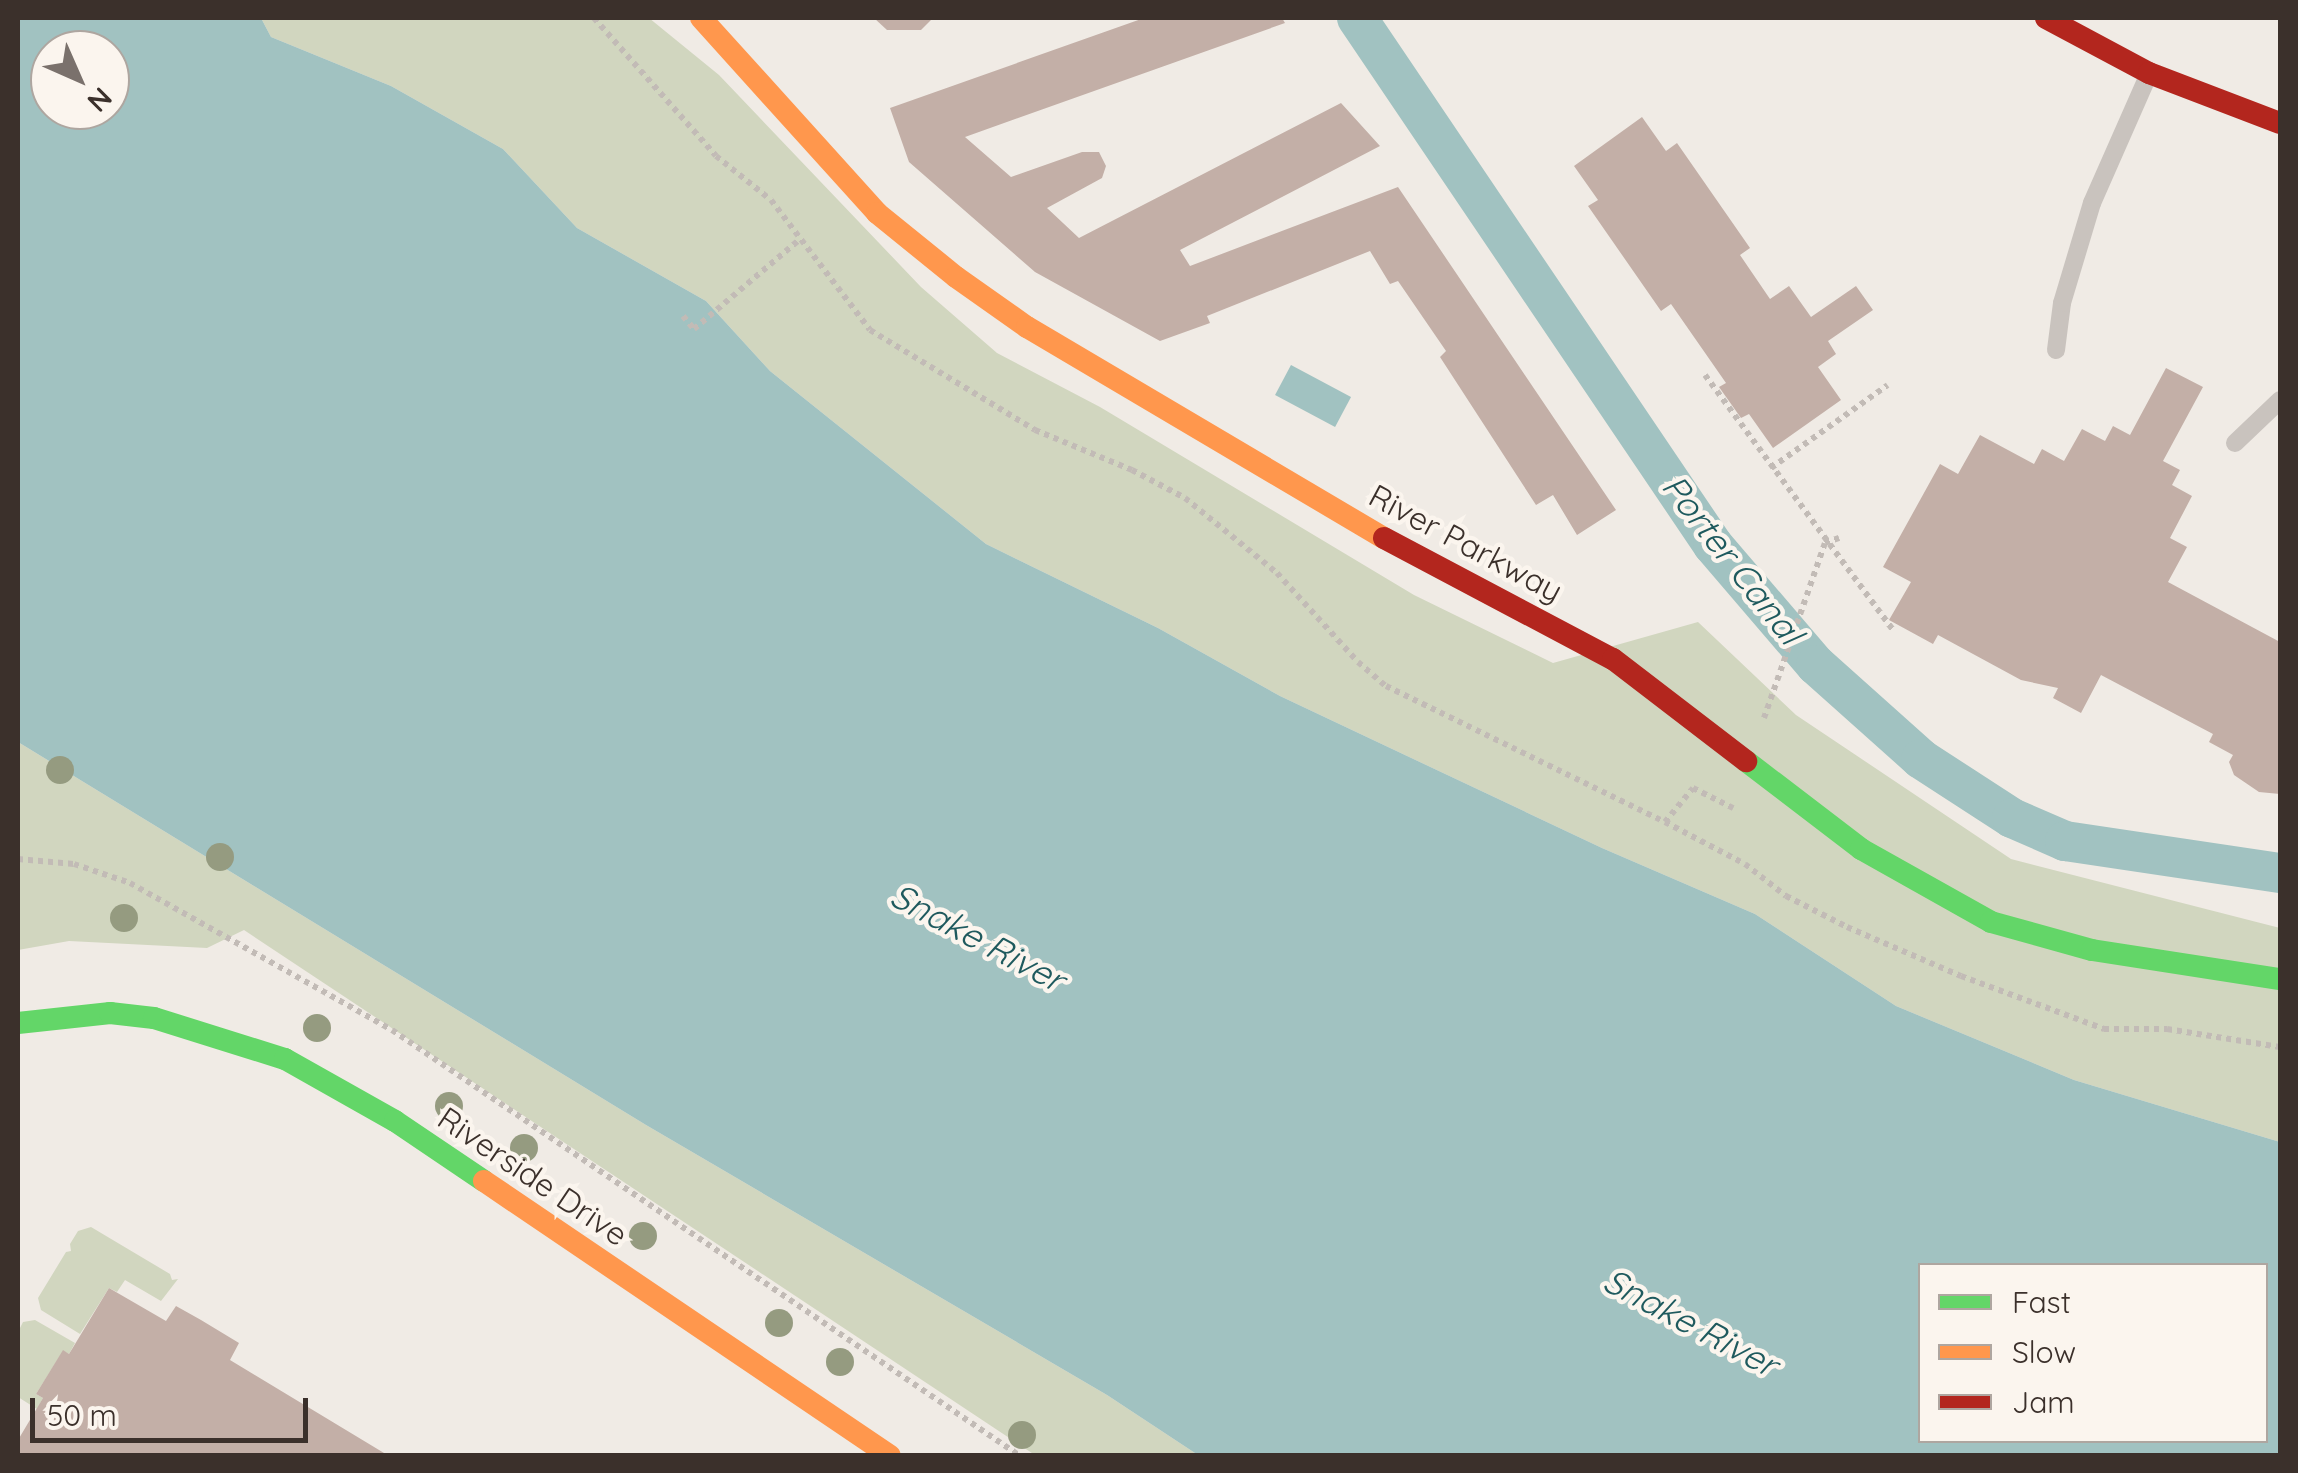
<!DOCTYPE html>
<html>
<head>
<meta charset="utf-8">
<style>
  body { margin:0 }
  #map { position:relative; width:2298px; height:1473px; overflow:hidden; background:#f0ebe5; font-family:Quicksand,sans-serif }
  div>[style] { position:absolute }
  .green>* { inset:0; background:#d1d6bf }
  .water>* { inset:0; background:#a1c2c1; transform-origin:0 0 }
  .canal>* { height:40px; margin:-20px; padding:0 20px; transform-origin:20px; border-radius:20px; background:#a1c2c1 }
  .building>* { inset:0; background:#c3afa7 }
  .path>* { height:6px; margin-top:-3px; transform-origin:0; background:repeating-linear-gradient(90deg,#c2bbb6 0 5px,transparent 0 10px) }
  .lane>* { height:18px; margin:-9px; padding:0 9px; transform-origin:9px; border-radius:9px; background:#c9c3be }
  .fast>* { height:22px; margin:-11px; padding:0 11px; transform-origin:11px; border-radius:11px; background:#63d668 }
  .slow>* { height:22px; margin:-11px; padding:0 11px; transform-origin:11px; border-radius:11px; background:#ff974d }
  .jam>* { height:22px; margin:-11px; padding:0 11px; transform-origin:11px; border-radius:11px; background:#b3261e }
  .trees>* { width:28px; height:28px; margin:-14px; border-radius:50%; background:#959b80 }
  span { translate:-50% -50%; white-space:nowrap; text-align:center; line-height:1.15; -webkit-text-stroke:9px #fbf5ee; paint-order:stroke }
  .street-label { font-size:32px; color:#3b302b }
  .water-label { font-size:35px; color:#1f5a5e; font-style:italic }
  .frame { position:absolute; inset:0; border:20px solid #3b302b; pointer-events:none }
  .legend { position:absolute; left:1918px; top:1263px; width:350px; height:180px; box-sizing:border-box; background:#fbf5ee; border:2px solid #aea6a0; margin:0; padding:12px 18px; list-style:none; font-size:30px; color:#3b302b }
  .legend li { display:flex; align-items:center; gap:20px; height:50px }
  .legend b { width:50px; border:2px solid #aea6a0 }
  .north { position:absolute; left:30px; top:30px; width:100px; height:100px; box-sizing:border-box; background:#fbf5ee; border:2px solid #aea6a0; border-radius:50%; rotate:135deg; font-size:28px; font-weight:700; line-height:40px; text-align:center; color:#3b302b }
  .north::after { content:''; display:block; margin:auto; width:35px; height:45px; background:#7a716c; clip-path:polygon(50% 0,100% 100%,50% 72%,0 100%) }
  .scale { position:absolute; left:30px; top:1398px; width:278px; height:45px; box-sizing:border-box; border:5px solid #3b302b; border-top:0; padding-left:12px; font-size:30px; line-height:35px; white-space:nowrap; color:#3b302b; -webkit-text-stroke:8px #fbf5ee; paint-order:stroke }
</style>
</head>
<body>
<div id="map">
  <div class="green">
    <div style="clip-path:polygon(261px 18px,649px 18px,719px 75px,921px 287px,997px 353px,1100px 407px,1414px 595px,1553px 663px,1698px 622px,1796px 715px,2011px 859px,2280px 928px,2280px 1142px,2074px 1080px,1896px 1006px,1755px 914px,1602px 848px,1280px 696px,1158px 628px,986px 544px,770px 371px,706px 301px,577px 228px,503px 149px,391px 86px,271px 37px)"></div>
    <div style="clip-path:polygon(18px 742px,646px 1125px,1107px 1395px,1198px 1455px,1035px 1455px,244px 930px,207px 948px,69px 941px,18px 950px)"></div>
    <div style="clip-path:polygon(91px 1227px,170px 1274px,172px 1280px,178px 1279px,161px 1301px,125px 1280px,117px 1292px,109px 1288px,80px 1334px,41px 1310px,38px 1298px,66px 1252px,71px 1251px,70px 1244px,78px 1231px)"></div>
    <div style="clip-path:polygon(35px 1320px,75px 1343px,69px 1354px,63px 1351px,36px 1394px,43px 1398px,37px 1409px,18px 1397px,18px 1332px,23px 1322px)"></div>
  </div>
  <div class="water">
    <div style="clip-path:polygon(evenodd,18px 18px,261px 18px,271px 37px,391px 86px,503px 149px,577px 228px,706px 301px,770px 371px,986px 544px,1158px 628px,1280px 696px,1602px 848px,1755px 914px,1896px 1006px,2074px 1080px,2280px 1142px,2280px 1455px,1198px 1455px,1107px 1395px,646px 1125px,18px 742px,18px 18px,50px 50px,110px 50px,110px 110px,50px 110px,50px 50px,18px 18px,1920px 1266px,2266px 1266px,2266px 1440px,1920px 1440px,1920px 1266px)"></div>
    <div style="left:1291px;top:365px;width:68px;height:34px;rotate:28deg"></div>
  </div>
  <div class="canal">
    <div style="left:1357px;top:18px;width:636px;rotate:55.96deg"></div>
    <div style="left:1713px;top:545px;width:158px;rotate:49.4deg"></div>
    <div style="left:1816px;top:665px;width:141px;rotate:41.8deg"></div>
    <div style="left:1921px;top:759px;width:108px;rotate:33deg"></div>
    <div style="left:2012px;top:818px;width:58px;rotate:23.5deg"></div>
    <div style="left:2065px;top:841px;width:217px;rotate:8.5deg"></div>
  </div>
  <div class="building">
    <div style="clip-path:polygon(874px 18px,933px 18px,921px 30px,887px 30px)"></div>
    <div style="clip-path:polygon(1144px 18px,1282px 18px,1285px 23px,965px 137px,1011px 177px,1082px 152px,1099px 152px,1106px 166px,1102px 178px,1047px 208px,1079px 238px,1341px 103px,1380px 146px,1180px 250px,1190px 266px,1398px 187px,1616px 510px,1577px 535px,1553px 495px,1536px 505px,1440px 357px,1446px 351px,1398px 281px,1390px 284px,1370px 251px,1207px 316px,1210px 323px,1160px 341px,1035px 272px,909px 162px,890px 108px)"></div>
    <div style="clip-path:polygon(1642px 117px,1666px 151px,1677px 143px,1750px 248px,1740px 255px,1770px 299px,1789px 286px,1811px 317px,1856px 286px,1873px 310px,1828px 341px,1836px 354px,1818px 367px,1841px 400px,1773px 448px,1749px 414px,1741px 418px,1719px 387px,1726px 383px,1671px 304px,1661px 311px,1588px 206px,1598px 200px,1574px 166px)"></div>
    <div style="clip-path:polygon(2166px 368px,2203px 387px,2163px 461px,2180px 470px,2172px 485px,2192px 496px,2170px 538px,2187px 547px,2168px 582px,2280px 642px,2280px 794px,2259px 792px,2234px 775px,2229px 762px,2233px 755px,2209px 742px,2213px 734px,2101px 675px,2081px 713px,2053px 698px,2058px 688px,2021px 680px,1938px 635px,1933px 644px,1889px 620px,1911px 582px,1883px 567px,1940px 464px,1958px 474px,1980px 435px,2034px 464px,2042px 449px,2064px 461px,2082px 429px,2105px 441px,2113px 426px,2130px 435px)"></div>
    <div style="clip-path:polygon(109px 1288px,166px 1321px,176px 1306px,201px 1320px,239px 1343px,230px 1360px,389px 1456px,18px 1456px,18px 1440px,43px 1398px,36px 1394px,63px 1350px,69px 1354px)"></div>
  </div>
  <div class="path">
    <div style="left:594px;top:18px;width:184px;rotate:48.5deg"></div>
    <div style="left:716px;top:156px;width:70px;rotate:38.7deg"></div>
    <div style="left:771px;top:200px;width:163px;rotate:52.7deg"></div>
    <div style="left:870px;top:330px;width:193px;rotate:31.2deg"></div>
    <div style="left:1035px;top:430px;width:105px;rotate:22.4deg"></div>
    <div style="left:1132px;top:470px;width:60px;rotate:27.8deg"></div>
    <div style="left:1185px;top:498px;width:119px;rotate:39.2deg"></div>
    <div style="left:1277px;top:573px;width:120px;rotate:47.7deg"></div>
    <div style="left:1358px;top:662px;width:37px;rotate:41deg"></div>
    <div style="left:1386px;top:686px;width:310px;rotate:26deg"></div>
    <div style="left:1665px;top:822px;width:90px;rotate:27.7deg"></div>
    <div style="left:1745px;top:864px;width:52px;rotate:38deg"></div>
    <div style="left:1786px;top:896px;width:68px;rotate:26.9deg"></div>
    <div style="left:1847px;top:927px;width:124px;rotate:23.3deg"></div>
    <div style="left:1961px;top:976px;width:153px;rotate:20.3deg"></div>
    <div style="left:2104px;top:1029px;width:63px"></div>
    <div style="left:2167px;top:1029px;width:114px;rotate:9.1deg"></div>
    <div style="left:683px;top:316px;width:17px;rotate:50deg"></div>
    <div style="left:694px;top:329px;width:139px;rotate:-40.3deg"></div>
    <div style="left:1705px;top:375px;width:317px;rotate:53.6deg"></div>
    <div style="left:1771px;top:468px;width:143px;rotate:-35.4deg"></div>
    <div style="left:1764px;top:718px;width:185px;rotate:-70.8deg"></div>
    <div style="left:1825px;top:543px;width:15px;rotate:-20deg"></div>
    <div style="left:1665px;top:822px;width:44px;rotate:-50.5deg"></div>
    <div style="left:1693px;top:788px;width:45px;rotate:26.6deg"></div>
    <div style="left:18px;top:859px;width:56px;rotate:5.1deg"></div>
    <div style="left:74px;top:864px;width:59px;rotate:18.7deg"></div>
    <div style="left:130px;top:883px;width:300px;rotate:29.3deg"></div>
    <div style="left:392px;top:1030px;width:759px;rotate:34.15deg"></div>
  </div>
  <div class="lane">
    <div style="left:2056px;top:350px;width:47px;rotate:-82.7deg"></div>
    <div style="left:2062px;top:303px;width:104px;rotate:-73.3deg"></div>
    <div style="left:2092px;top:203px;width:141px;rotate:-66.2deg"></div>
    <div style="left:2235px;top:443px;width:62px;rotate:-43.7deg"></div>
  </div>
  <div class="fast">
    <div style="left:1746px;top:761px;width:145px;rotate:37.4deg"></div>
    <div style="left:1861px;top:849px;width:149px;rotate:29.3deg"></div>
    <div style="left:1991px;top:922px;width:105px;rotate:15.5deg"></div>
    <div style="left:2092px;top:950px;width:190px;rotate:8.8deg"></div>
    <div style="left:18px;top:1023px;width:93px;rotate:-6.2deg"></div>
    <div style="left:110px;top:1013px;width:44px;rotate:6.5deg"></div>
    <div style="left:154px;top:1018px;width:137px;rotate:17.4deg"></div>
    <div style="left:285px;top:1059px;width:126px;rotate:29.4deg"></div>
    <div style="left:395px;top:1121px;width:107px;rotate:34deg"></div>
  </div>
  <div class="slow">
    <div style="left:701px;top:18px;width:263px;rotate:47.9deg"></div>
    <div style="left:877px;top:213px;width:102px;rotate:39deg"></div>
    <div style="left:956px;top:277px;width:87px;rotate:35.2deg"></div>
    <div style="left:1027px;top:327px;width:415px;rotate:30.6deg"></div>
    <div style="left:484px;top:1181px;width:490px;rotate:34.1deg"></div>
  </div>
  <div class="jam">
    <div style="left:2046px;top:18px;width:117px;rotate:28.1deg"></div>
    <div style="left:2149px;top:73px;width:140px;rotate:20.9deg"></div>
    <div style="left:1384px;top:538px;width:259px;rotate:27.9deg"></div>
    <div style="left:1613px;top:659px;width:168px;rotate:37.5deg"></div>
  </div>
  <div class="trees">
    <div style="left:60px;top:770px"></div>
    <div style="left:220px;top:857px"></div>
    <div style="left:124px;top:918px"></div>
    <div style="left:317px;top:1028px"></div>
    <div style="left:449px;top:1106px"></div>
    <div style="left:524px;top:1148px"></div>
    <div style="left:643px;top:1236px"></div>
    <div style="left:779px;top:1323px"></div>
    <div style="left:840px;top:1362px"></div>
    <div style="left:1022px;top:1435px"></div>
  </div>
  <div class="street-label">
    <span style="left:1466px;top:543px;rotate:28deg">River Parkway</span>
    <span style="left:533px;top:1176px;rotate:34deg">Riverside Drive</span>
  </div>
  <div class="water-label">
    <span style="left:1733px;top:559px;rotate:52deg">Porter Canal</span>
    <span style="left:978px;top:937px;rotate:28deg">Snake River</span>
    <span style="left:1691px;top:1322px;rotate:28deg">Snake River</span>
  </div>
  <div class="frame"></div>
  <ul class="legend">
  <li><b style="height:12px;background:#63d668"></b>Fast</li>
  <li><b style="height:12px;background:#ff974d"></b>Slow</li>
  <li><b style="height:12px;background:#b3261e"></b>Jam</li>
  </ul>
  <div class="north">N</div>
  <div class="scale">50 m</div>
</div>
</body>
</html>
